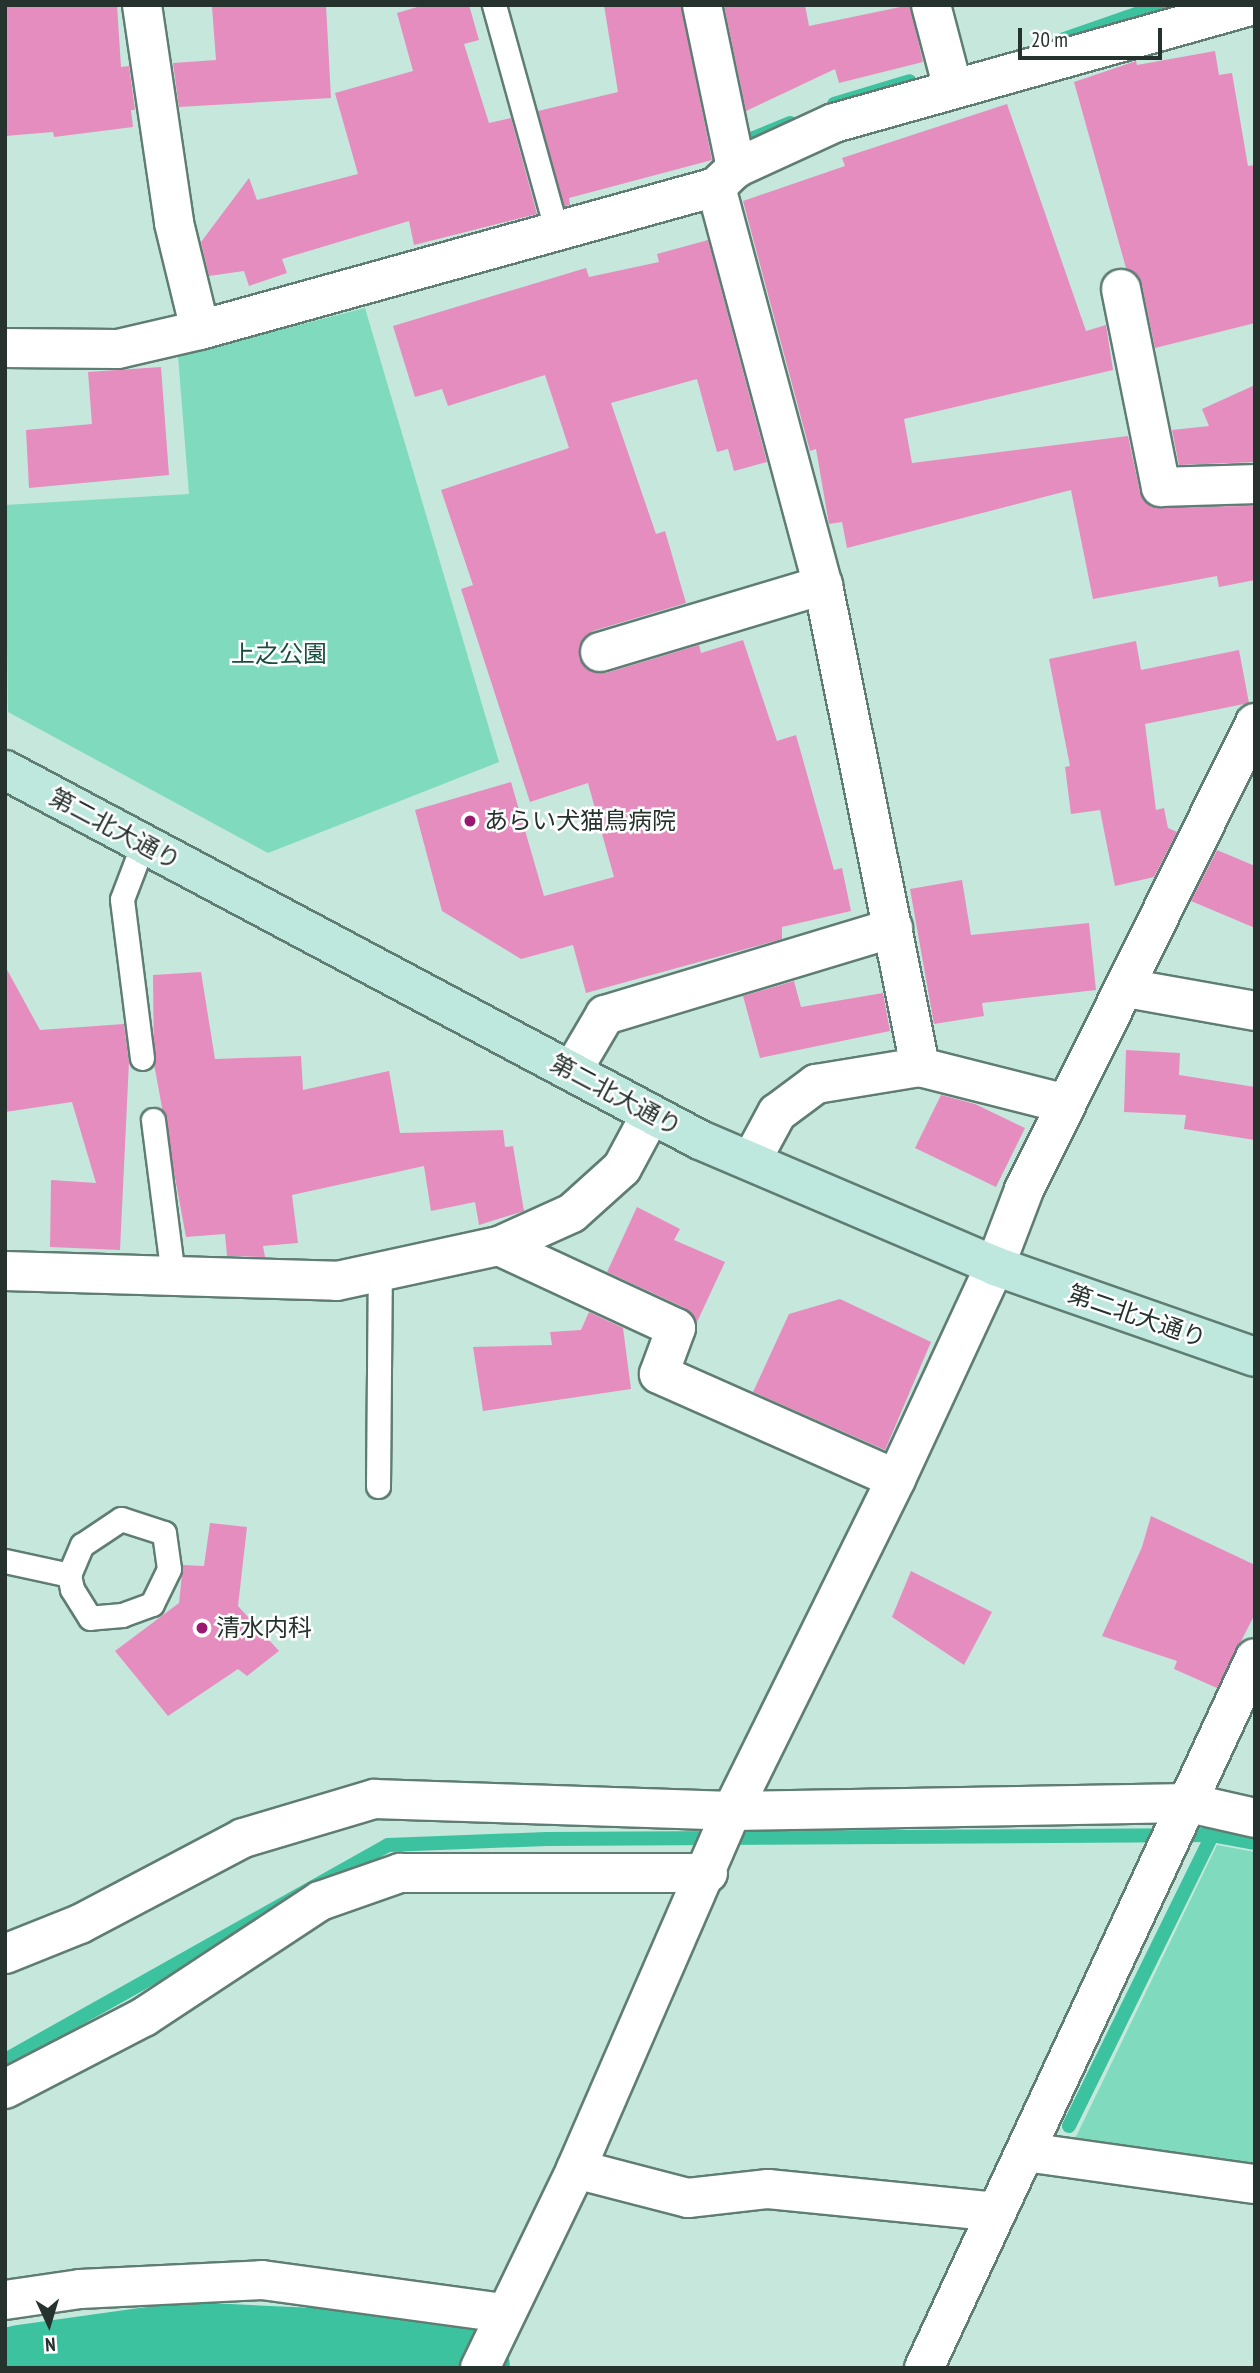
<!DOCTYPE html>
<html>
<head>
<meta charset="utf-8">
<style>
  body { margin:0 }
  #map { position:relative; width:1260px; height:2373px; overflow:hidden; background:#c6e7db; font-family:"PT Sans Narrow","Noto Sans JP",sans-serif }
  div>[style] { position:absolute }
  .green>* { inset:0; background:#7fdabe }
  .stream>* { height:14px; margin:-7px; padding:0 7px; transform-origin:7px; border-radius:7px; background:#3dc2a0 }
  .river>* { height:86px; margin:-43px; padding:0 43px; transform-origin:43px; border-radius:43px; background:#3dc2a0 }
  .building>* { inset:0; background:#e68dc0 }
  .roads { filter:drop-shadow(2px 0 #5f7d73) drop-shadow(-2px 0 #5f7d73) drop-shadow(0 2px #5f7d73) drop-shadow(0 -2px #5f7d73) }
  .lane>* { height:23px; margin:-11.5px; padding:0 11.5px; transform-origin:11.5px; border-radius:11.5px; background:#fff }
  .street>* { height:38px; margin:-19px; padding:0 19px; transform-origin:19px; border-radius:19px; background:#fff }
  .secondary>* { height:38px; margin:-19px; padding:0 19px; transform-origin:19px; border-radius:19px; background:#bee8de }
  .dots>* { width:19px; height:19px; translate:-50% -50%; box-sizing:border-box; border:4px solid #fff; border-radius:50% }
  span { translate:-50% -50%; white-space:nowrap; text-align:center; line-height:1.15; -webkit-text-stroke:5px #fff; paint-order:stroke }
  .park-label { font-size:24px; color:#174e3f }
  .poi-label { font-size:24px; color:#25322e }
  .left { translate:0 -50%; text-align:left }
  .street-label { font-size:24px; color:#25322e }
  .frame { position:absolute; inset:0; border:7px solid #25322e; pointer-events:none }
  .north { position:absolute; left:14px; top:2289px; width:70px; height:70px; -webkit-text-stroke:5px #fff; paint-order:stroke; rotate:176deg; font-size:19px; font-weight:700; line-height:28px; text-align:center; color:#25322e }
  .north::after { content:''; display:block; margin:auto; width:24px; height:32px; background:#25322e; clip-path:polygon(50% 0,100% 100%,50% 72%,0 100%) }
  .scale { position:absolute; left:1018px; top:28px; width:144px; height:32px; box-sizing:border-box; border:4px solid #25322e; border-top:0; padding-left:9px; font-size:21px; line-height:24px; white-space:nowrap; color:#25322e; -webkit-text-stroke:5px #fff; paint-order:stroke }
</style>
</head>
<body>
<div id="map">
  <div class="green">
    <div style="clip-path:polygon(365px 308px,499px 762px,268px 853px,8px 712px,5px 505px,189px 494px,178px 356px)"></div>
    <div style="clip-path:polygon(1217px 1845px,1255px 1852px,1255px 2171px,1072px 2145px)"></div>
  </div>
  <div class="stream">
    <div style="left:1061px;top:40px;width:107px;rotate:-19.1deg"></div>
    <div style="left:834px;top:104px;width:79px;rotate:-16.8deg"></div>
    <div style="left:744px;top:142px;width:50px;rotate:-22.4deg"></div>
    <div style="left:5px;top:2060px;width:439px;rotate:-29.3deg"></div>
    <div style="left:388px;top:1845px;width:159px;rotate:-2.2deg"></div>
    <div style="left:547px;top:1839px;width:665px;rotate:-0.34deg"></div>
    <div style="left:1212px;top:1835px;width:44px;rotate:10.5deg"></div>
    <div style="left:1069px;top:2126px;width:324px;rotate:-63.8deg"></div>
  </div>
  <div class="river">
    <div style="left:20px;top:2368px;width:168px;rotate:-7.9deg"></div>
    <div style="left:186px;top:2345px;width:148px;rotate:2.7deg"></div>
    <div style="left:334px;top:2352px;width:134px;rotate:6.9deg"></div>
  </div>
  <div class="building">
    <div style="clip-path:polygon(5px 5px,117px 5px,121px 67px,129px 66px,135px 110px,131px 110px,133px 127px,54px 137px,53px 132px,5px 136px)"></div>
    <div style="clip-path:polygon(326px 5px,331px 98px,179px 107px,173px 63px,216px 60px,212px 7px)"></div>
    <div style="clip-path:polygon(424px 5px,469px 5px,479px 40px,464px 44px,489px 123px,511px 118px,537px 214px,414px 245px,409px 221px,282px 259px,287px 273px,249px 286px,244px 271px,209px 276px,201px 242px,249px 178px,257px 200px,358px 174px,335px 93px,413px 71px,397px 13px)"></div>
    <div style="clip-path:polygon(604px 5px,681px 5px,712px 160px,569px 198px,570px 205px,564px 206px,538px 111px,618px 92px)"></div>
    <div style="clip-path:polygon(724px 5px,805px 5px,809px 26px,910px 5px,923px 62px,839px 83px,835px 69px,746px 111px)"></div>
    <div style="clip-path:polygon(1215px 51px,1219px 75px,1232px 73px,1248px 166px,1255px 165px,1255px 323px,1155px 348px,1142px 285px,1126px 268px,1074px 82px,1136px 61px,1137px 65px)"></div>
    <div style="clip-path:polygon(1007px 104px,1086px 331px,1106px 325px,1113px 370px,904px 419px,912px 463px,1128px 436px,1140px 492px,1151px 507px,1255px 506px,1255px 580px,1219px 587px,1217px 576px,1093px 599px,1071px 490px,847px 548px,842px 522px,829px 524px,816px 449px,810px 451px,743px 201px,845px 166px,842px 158px)"></div>
    <div style="clip-path:polygon(708px 240px,767px 462px,734px 471px,728px 449px,717px 452px,697px 379px,611px 403px,656px 534px,665px 531px,686px 603px,593px 631px,579px 646px,579px 658px,586px 668px,606px 673px,699px 645px,701px 653px,743px 640px,777px 741px,796px 735px,834px 870px,842px 868px,851px 911px,782px 927px,782px 939px,586px 993px,573px 945px,521px 959px,442px 911px,415px 810px,511px 782px,544px 896px,614px 877px,588px 783px,530px 802px,461px 589px,473px 585px,441px 490px,569px 448px,545px 375px,448px 406px,442px 389px,415px 397px,393px 326px,586px 268px,589px 277px,659px 262px,657px 254px)"></div>
    <div style="clip-path:polygon(161px 367px,169px 475px,29px 488px,26px 430px,92px 424px,88px 372px)"></div>
    <div style="clip-path:polygon(1255px 385px,1255px 462px,1179px 465px,1172px 430px,1209px 426px,1202px 409px)"></div>
    <div style="clip-path:polygon(1136px 641px,1141px 670px,1239px 650px,1249px 703px,1145px 724px,1156px 810px,1164px 808px,1168px 828px,1177px 832px,1154px 877px,1115px 886px,1100px 810px,1071px 814px,1065px 767px,1070px 766px,1049px 659px)"></div>
    <div style="clip-path:polygon(1217px 850px,1255px 866px,1255px 928px,1191px 901px)"></div>
    <div style="clip-path:polygon(962px 880px,971px 935px,1089px 923px,1096px 990px,982px 1003px,984px 1016px,934px 1024px,910px 889px)"></div>
    <div style="clip-path:polygon(5px 966px,40px 1030px,124px 1024px,129px 1062px,120px 1250px,50px 1247px,51px 1180px,96px 1183px,72px 1102px,5px 1112px)"></div>
    <div style="clip-path:polygon(201px 972px,215px 1059px,301px 1056px,303px 1090px,389px 1071px,400px 1133px,503px 1130px,505px 1147px,513px 1146px,524px 1211px,479px 1225px,475px 1202px,431px 1211px,424px 1166px,292px 1195px,298px 1243px,263px 1246px,265px 1257px,227px 1256px,225px 1234px,186px 1237px,154px 1064px,153px 975px)"></div>
    <div style="clip-path:polygon(794px 981px,801px 1007px,883px 993px,890px 1031px,760px 1058px,743px 996px)"></div>
    <div style="clip-path:polygon(1126px 1050px,1180px 1053px,1179px 1075px,1255px 1087px,1255px 1140px,1184px 1129px,1186px 1115px,1124px 1112px)"></div>
    <div style="clip-path:polygon(941px 1095px,975px 1104px,1025px 1128px,996px 1187px,915px 1148px)"></div>
    <div style="clip-path:polygon(637px 1207px,680px 1229px,674px 1240px,725px 1262px,697px 1322px,685px 1308px,607px 1272px)"></div>
    <div style="clip-path:polygon(840px 1299px,931px 1342px,885px 1450px,753px 1392px,789px 1314px)"></div>
    <div style="clip-path:polygon(589px 1312px,623px 1328px,631px 1389px,483px 1411px,473px 1347px,552px 1345px,550px 1332px,581px 1330px)"></div>
    <div style="clip-path:polygon(1151px 1516px,1255px 1565px,1255px 1614px,1217px 1688px,1174px 1669px,1177px 1661px,1102px 1636px,1142px 1547px)"></div>
    <div style="clip-path:polygon(210px 1523px,247px 1527px,238px 1606px,279px 1651px,247px 1676px,238px 1669px,168px 1716px,115px 1651px,179px 1603px,183px 1565px,204px 1566px)"></div>
    <div style="clip-path:polygon(911px 1571px,992px 1612px,964px 1665px,892px 1617px)"></div>
  </div>
  <div class="roads">
    <div class="lane">
      <div style="left:494px;top:5px;width:232px;rotate:74.5deg"></div>
      <div style="left:142px;top:1058px;width:160px;rotate:-97.2deg"></div>
      <div style="left:122px;top:899px;width:59px;rotate:-69.1deg"></div>
      <div style="left:153px;top:1120px;width:157px;rotate:82.7deg"></div>
      <div style="left:378px;top:1486px;width:215px;rotate:-89.5deg"></div>
      <div style="left:121px;top:1519px;width:45px;rotate:18deg"></div>
      <div style="left:164px;top:1533px;width:36px;rotate:82deg"></div>
      <div style="left:169px;top:1569px;width:39px;rotate:116deg"></div>
      <div style="left:152px;top:1604px;width:32px;rotate:160deg"></div>
      <div style="left:122px;top:1615px;width:32px;rotate:175deg"></div>
      <div style="left:90px;top:1618px;width:34px;rotate:-122deg"></div>
      <div style="left:72px;top:1589px;width:14px;rotate:-102deg"></div>
      <div style="left:69px;top:1575px;width:33px;rotate:-67deg"></div>
      <div style="left:82px;top:1545px;width:47px;rotate:-33.7deg"></div>
      <div style="left:5px;top:1561px;width:66px;rotate:12.3deg"></div>
    </div>
    <div class="street">
      <div style="left:142px;top:5px;width:220px;rotate:81.6deg"></div>
      <div style="left:174px;top:223px;width:110px;rotate:76.3deg"></div>
      <div style="left:702px;top:5px;width:167px;rotate:78.2deg"></div>
      <div style="left:931px;top:5px;width:87px;rotate:75.3deg"></div>
      <div style="left:716px;top:187px;width:412px;rotate:75deg"></div>
      <div style="left:823px;top:585px;width:492px;rotate:78.6deg"></div>
      <div style="left:1121px;top:289px;width:202px;rotate:78.6deg"></div>
      <div style="left:1161px;top:487px;width:94px;rotate:-1.8deg"></div>
      <div style="left:5px;top:348px;width:113px;rotate:0.5deg"></div>
      <div style="left:118px;top:349px;width:84px;rotate:-13deg"></div>
      <div style="left:200px;top:330px;width:535px;rotate:-15.49deg"></div>
      <div style="left:716px;top:187px;width:28px;rotate:-44deg"></div>
      <div style="left:736px;top:168px;width:108px;rotate:-24.7deg"></div>
      <div style="left:834px;top:123px;width:436px;rotate:-15.7deg"></div>
      <div style="left:600px;top:652px;width:233px;rotate:-16.7deg"></div>
      <div style="left:1126px;top:988px;width:131px;rotate:10.1deg"></div>
      <div style="left:572px;top:1071px;width:65px;rotate:-59.5deg"></div>
      <div style="left:605px;top:1015px;width:301px;rotate:-16.8deg"></div>
      <div style="left:751px;top:1161px;width:55px;rotate:-61.6deg"></div>
      <div style="left:777px;top:1113px;width:49px;rotate:-36.6deg"></div>
      <div style="left:816px;top:1084px;width:105px;rotate:-9.3deg"></div>
      <div style="left:920px;top:1067px;width:151px;rotate:14.2deg"></div>
      <div style="left:499px;top:1246px;width:195px;rotate:24.9deg"></div>
      <div style="left:676px;top:1328px;width:49px;rotate:110.3deg"></div>
      <div style="left:659px;top:1374px;width:259px;rotate:23.9deg"></div>
      <div style="left:5px;top:1271px;width:332px;rotate:1.7deg"></div>
      <div style="left:337px;top:1281px;width:166px;rotate:-12.2deg"></div>
      <div style="left:499px;top:1246px;width:80px;rotate:-24.3deg"></div>
      <div style="left:572px;top:1213px;width:67px;rotate:-42deg"></div>
      <div style="left:622px;top:1168px;width:61px;rotate:-61.8deg"></div>
      <div style="left:5px;top:1954px;width:81px;rotate:-21.8deg"></div>
      <div style="left:80px;top:1924px;width:184px;rotate:-27.8deg"></div>
      <div style="left:243px;top:1838px;width:137px;rotate:-16.6deg"></div>
      <div style="left:374px;top:1799px;width:358px;rotate:1.9deg"></div>
      <div style="left:732px;top:1811px;width:457px;rotate:-1deg"></div>
      <div style="left:1189px;top:1803px;width:68px;rotate:12.8deg"></div>
      <div style="left:5px;top:2089px;width:157px;rotate:-27.4deg"></div>
      <div style="left:144px;top:2017px;width:211px;rotate:-33.4deg"></div>
      <div style="left:320px;top:1901px;width:85px;rotate:-19.3deg"></div>
      <div style="left:400px;top:1873px;width:308px"></div>
      <div style="left:1026px;top:2152px;width:231px;rotate:8deg"></div>
      <div style="left:576px;top:2169px;width:116px;rotate:14.5deg"></div>
      <div style="left:688px;top:2198px;width:81px;rotate:-6.4deg"></div>
      <div style="left:768px;top:2189px;width:230px;rotate:5.7deg"></div>
      <div style="left:5px;top:2300px;width:76px;rotate:-8.3deg"></div>
      <div style="left:80px;top:2289px;width:182px;rotate:-2.8deg"></div>
      <div style="left:262px;top:2280px;width:244px;rotate:7.8deg"></div>
      <div style="left:480px;top:2368px;width:221px;rotate:-64.2deg"></div>
      <div style="left:576px;top:2169px;width:391px;rotate:-66.5deg"></div>
      <div style="left:732px;top:1811px;width:370px;rotate:-63.7deg"></div>
      <div style="left:896px;top:1479px;width:235px;rotate:-65.1deg"></div>
      <div style="left:995px;top:1266px;width:81px;rotate:-69.1deg"></div>
      <div style="left:1024px;top:1190px;width:521px;rotate:-63.68deg"></div>
      <div style="left:924px;top:2368px;width:783px;rotate:-65.01deg"></div>
    </div>
    <div class="secondary">
      <div style="left:5px;top:770px;width:787px;rotate:28.03deg"></div>
      <div style="left:700px;top:1140px;width:321px;rotate:23.1deg"></div>
      <div style="left:995px;top:1266px;width:275px;rotate:19.3deg"></div>
    </div>
  </div>
  <div class="dots">
    <div style="left:470px;top:821px;background:#991970"></div>
    <div style="left:202px;top:1628px;background:#991970"></div>
  </div>
  <div class="park-label">
    <span style="left:279px;top:654px">上之公園</span>
  </div>
  <div class="poi-label">
    <span class="left" style="left:484px;top:821px">あらい犬猫鳥病院</span>
    <span class="left" style="left:216px;top:1628px">清水内科</span>
  </div>
  <div class="street-label">
    <span style="left:115px;top:829px;rotate:28deg">第二北大通り</span>
    <span style="left:616px;top:1095px;rotate:28deg">第二北大通り</span>
    <span style="left:1137px;top:1316px;rotate:19deg">第二北大通り</span>
  </div>
  <div class="frame"></div>
  <div class="north">N</div>
  <div class="scale">20 m</div>
</div>
</body>
</html>
